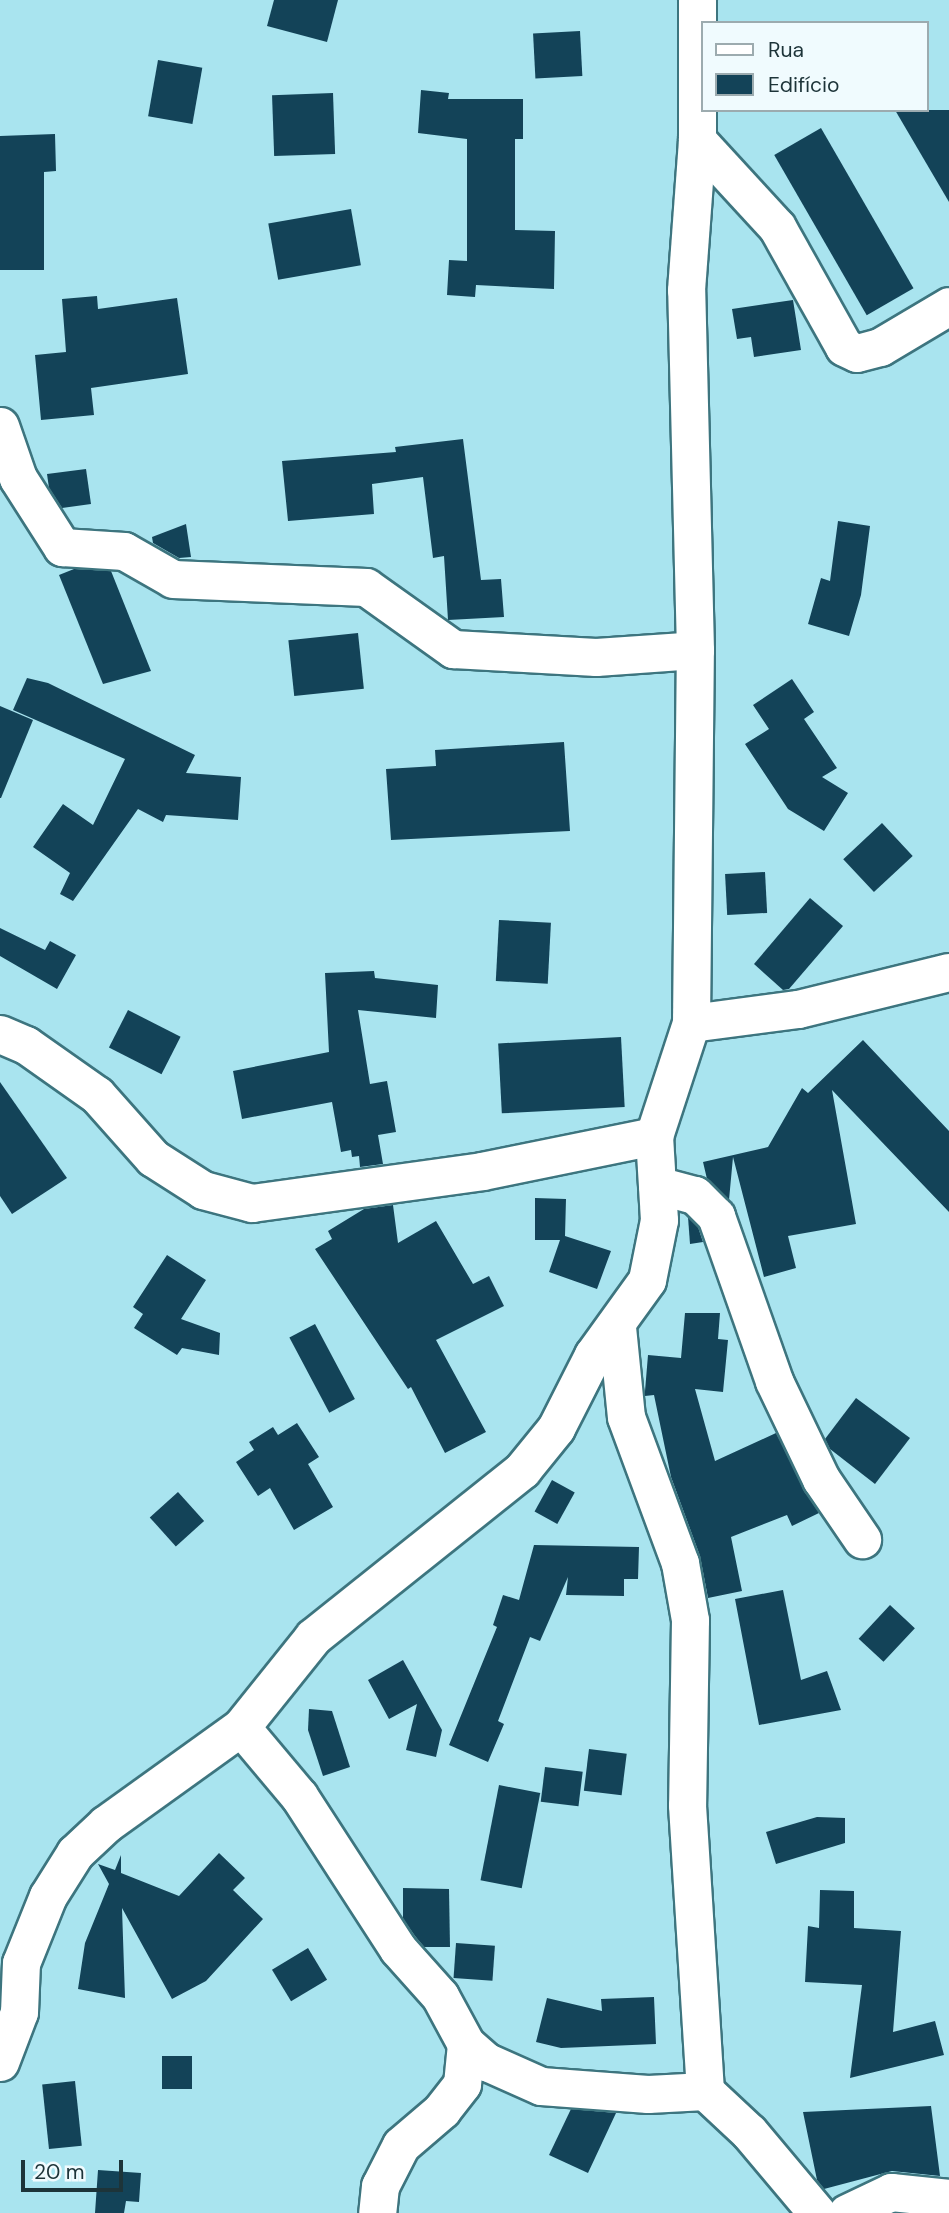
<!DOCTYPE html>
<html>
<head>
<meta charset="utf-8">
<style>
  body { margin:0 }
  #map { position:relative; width:949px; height:2213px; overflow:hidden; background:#a9e4ef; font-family:"DM Sans",sans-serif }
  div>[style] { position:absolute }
  .building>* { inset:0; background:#134358; transform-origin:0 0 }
  .roads { filter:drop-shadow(2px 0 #3d757f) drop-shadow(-2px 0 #3d757f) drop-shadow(0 2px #3d757f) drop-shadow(0 -2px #3d757f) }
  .minor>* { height:37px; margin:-18.5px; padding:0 18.5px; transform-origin:18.5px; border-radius:18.5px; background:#fff }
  span { translate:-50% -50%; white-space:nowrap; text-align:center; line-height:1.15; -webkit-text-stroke:7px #f0fbfe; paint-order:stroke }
  .legend { position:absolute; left:701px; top:21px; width:228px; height:91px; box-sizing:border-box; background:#f0fbfe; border:2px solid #9cabaf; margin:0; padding:9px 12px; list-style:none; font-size:21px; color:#1d3439 }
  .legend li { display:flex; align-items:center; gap:14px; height:35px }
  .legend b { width:35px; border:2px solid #9cabaf }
  .scale { position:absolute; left:21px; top:2160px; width:102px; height:32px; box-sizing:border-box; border:4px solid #1d3439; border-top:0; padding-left:9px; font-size:21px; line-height:24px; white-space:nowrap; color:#1d3439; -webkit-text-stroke:5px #f0fbfe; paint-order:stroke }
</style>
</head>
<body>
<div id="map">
  <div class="building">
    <div style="clip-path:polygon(274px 0,338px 0,327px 42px,267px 26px)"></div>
    <div style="left:580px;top:31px;width:45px;height:47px;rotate:87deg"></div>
    <div style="left:158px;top:60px;width:45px;height:57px;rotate:10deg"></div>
    <div style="clip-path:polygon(421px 90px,449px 93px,448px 99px,523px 99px,523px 139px,515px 139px,515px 230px,555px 231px,554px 289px,476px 285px,475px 297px,447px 295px,449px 260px,467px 261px,467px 139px,418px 133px)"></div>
    <div style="left:333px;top:93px;width:61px;height:61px;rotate:88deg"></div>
    <div style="clip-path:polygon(895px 110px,949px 110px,949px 202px)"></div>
    <div style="left:821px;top:128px;width:185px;height:54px;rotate:60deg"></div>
    <div style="clip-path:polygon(55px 134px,56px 171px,44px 172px,44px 270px,0 270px,0 136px)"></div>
    <div style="left:351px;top:209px;width:57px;height:84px;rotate:80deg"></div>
    <div style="clip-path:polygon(97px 296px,98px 309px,177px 298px,188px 374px,91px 388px,94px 415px,41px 420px,35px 355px,66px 352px,62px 299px)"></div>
    <div style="clip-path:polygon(793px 300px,801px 350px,754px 357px,751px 337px,737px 339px,732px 309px)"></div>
    <div style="clip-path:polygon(463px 439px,481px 580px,501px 579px,504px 617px,448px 620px,444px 556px,433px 558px,423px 477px,372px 484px,374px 514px,288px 521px,282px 461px,396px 452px,395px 447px)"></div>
    <div style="clip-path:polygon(86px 469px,91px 504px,62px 508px,49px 488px,47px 474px)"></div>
    <div style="clip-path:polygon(838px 521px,870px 526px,861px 595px,849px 636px,808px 624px,821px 578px,830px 581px)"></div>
    <div style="clip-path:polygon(186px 524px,191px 557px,179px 558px,153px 543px,152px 537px)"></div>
    <div style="clip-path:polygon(74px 569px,111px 571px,151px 671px,103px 684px,59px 575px)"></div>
    <div style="left:358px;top:633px;width:56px;height:70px;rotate:84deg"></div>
    <div style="clip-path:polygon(27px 678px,48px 683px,195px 755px,186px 773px,241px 777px,238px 820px,166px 815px,163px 822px,138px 809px,73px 901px,60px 894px,70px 873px,33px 847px,63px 804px,93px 825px,125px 759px,13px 710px)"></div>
    <div style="clip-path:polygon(792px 679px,814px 712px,804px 719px,837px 768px,822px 777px,848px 793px,824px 831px,788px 809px,745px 744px,769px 729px,753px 705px)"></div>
    <div style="clip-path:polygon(0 706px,33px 720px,1px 798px,0 798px)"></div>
    <div style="clip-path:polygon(564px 742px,570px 831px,391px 840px,386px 769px,436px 766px,435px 750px)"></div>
    <div style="left:882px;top:823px;width:45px;height:53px;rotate:47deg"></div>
    <div style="left:765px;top:872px;width:41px;height:40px;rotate:87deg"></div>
    <div style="clip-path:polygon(810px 898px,843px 926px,789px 989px,783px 990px,754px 964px)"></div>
    <div style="left:499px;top:920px;width:52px;height:61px;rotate:3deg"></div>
    <div style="clip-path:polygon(0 928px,45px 950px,50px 941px,76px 955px,57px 989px,0 956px)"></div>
    <div style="clip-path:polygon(374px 971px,375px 978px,438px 985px,436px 1018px,358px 1010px,370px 1084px,387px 1081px,396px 1132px,378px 1135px,383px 1164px,360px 1167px,359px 1156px,352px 1157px,351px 1150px,341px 1152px,332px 1102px,242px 1119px,233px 1071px,329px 1052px,325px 973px)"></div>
    <div style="left:128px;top:1010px;width:59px;height:42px;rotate:27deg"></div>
    <div style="left:621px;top:1037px;width:70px;height:123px;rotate:87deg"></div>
    <div style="clip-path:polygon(863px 1040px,949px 1131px,949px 1212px,832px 1090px,856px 1224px,788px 1236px,796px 1268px,764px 1277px,733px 1157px,729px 1200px,707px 1179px,703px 1162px,768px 1147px,802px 1088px,808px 1093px)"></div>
    <div style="clip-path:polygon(0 1082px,67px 1178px,12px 1214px,0 1196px)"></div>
    <div style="clip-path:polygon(535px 1198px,566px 1199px,565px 1236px,611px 1251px,597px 1289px,549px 1272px,560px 1240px,535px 1240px)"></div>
    <div style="clip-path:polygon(393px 1205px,398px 1243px,436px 1221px,473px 1284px,489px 1276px,504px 1306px,436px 1340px,486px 1432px,445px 1453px,411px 1387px,408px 1389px,315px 1249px,332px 1239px,328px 1231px,364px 1209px)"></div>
    <div style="clip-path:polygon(688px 1217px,698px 1227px,703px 1242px,690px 1244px)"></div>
    <div style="clip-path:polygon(167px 1255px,206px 1280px,181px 1319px,220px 1333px,219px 1355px,182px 1348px,177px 1355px,134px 1328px,143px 1314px,133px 1307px)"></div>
    <div style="clip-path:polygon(685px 1313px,720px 1313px,718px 1339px,728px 1340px,723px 1392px,695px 1389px,715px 1461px,776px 1433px,819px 1513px,792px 1526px,787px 1515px,731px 1537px,742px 1591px,708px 1598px,700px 1556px,671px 1477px,654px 1395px,645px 1396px,645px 1391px,648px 1355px,681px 1358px)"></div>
    <div style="left:315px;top:1324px;width:85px;height:29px;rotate:62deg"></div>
    <div style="clip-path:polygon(856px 1398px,910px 1438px,875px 1484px,830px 1449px,825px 1439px)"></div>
    <div style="clip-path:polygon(297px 1423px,319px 1457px,308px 1464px,333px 1507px,294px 1530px,270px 1488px,258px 1496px,236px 1462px,254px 1450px,249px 1442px,273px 1427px,278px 1435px)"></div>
    <div style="left:552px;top:1480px;width:26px;height:36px;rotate:29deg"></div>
    <div style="left:178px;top:1492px;width:39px;height:38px;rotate:48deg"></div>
    <div style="clip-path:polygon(534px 1545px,639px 1547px,638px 1579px,624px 1579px,624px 1596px,566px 1595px,568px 1577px,540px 1641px,530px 1637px,498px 1721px,504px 1724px,488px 1762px,449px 1745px,497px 1627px,493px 1625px,503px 1595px,519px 1600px)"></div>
    <div style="clip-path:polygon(783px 1590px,801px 1680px,827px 1671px,841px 1710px,759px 1725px,735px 1599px)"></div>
    <div style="left:890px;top:1605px;width:34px;height:46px;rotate:43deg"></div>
    <div style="clip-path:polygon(403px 1660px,442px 1730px,436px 1757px,406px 1750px,417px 1704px,389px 1719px,368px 1680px)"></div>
    <div style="clip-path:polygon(309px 1709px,332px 1711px,350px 1767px,323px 1776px,308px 1730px)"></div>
    <div style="left:589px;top:1749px;width:38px;height:42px;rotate:7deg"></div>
    <div style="left:545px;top:1767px;width:38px;height:35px;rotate:7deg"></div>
    <div style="left:499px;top:1785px;width:42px;height:97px;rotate:11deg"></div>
    <div style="clip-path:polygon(817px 1817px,845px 1818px,845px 1843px,776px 1864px,766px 1832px)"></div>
    <div style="clip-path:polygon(219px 1853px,245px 1878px,233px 1890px,263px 1919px,206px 1981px,172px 1999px,122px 1908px,125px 1998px,78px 1989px,85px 1943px,109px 1884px,98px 1864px,115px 1870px,121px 1855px,121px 1873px,179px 1896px)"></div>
    <div style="clip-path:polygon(403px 1888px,449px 1889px,450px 1947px,424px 1947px,415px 1936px,403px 1919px)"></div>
    <div style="clip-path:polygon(820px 1890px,854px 1891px,854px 1928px,901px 1931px,893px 2032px,935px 2021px,944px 2055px,850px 2078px,862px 1985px,805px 1982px,808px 1926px,819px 1928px)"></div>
    <div style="left:456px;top:1943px;width:39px;height:35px;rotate:4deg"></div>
    <div style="left:308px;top:1948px;width:37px;height:42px;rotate:59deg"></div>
    <div style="clip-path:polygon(654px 1997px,656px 2044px,561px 2048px,536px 2042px,547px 1998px,602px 2011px,601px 1999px)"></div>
    <div style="left:162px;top:2056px;width:30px;height:33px"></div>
    <div style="left:75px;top:2081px;width:65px;height:33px;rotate:84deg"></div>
    <div style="clip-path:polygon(931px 2106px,940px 2176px,892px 2171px,824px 2189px,817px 2180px,803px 2112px)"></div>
    <div style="clip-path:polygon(571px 2109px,616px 2113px,588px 2173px,549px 2155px)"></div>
    <div style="clip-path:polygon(98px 2170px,141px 2173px,139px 2202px,126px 2201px,124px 2213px,95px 2213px)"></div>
  </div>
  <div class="roads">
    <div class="minor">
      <div style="left:697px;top:140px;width:118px;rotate:47.4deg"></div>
      <div style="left:777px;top:227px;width:137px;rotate:60.8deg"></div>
      <div style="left:844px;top:347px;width:14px;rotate:25deg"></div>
      <div style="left:857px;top:353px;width:24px;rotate:-15deg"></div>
      <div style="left:880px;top:347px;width:80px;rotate:-30.7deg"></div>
      <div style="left:0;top:426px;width:55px;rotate:70.9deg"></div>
      <div style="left:18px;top:478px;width:82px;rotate:57.5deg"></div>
      <div style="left:62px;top:547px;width:62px;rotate:3.7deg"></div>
      <div style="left:124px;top:551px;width:56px;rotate:29.7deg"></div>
      <div style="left:173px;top:579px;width:193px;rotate:2.4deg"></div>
      <div style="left:366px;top:587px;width:107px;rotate:35.5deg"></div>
      <div style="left:453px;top:649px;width:143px;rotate:3.2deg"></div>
      <div style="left:596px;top:657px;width:99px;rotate:-4deg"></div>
      <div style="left:691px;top:1023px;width:108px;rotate:-7.5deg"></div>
      <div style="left:798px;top:1009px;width:155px;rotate:-13.8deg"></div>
      <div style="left:0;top:1034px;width:28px;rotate:23deg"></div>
      <div style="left:26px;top:1045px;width:87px;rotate:35.2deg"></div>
      <div style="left:97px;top:1095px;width:84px;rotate:48.4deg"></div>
      <div style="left:153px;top:1158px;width:59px;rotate:32.6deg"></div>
      <div style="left:203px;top:1190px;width:51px;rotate:14.9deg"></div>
      <div style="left:252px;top:1203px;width:232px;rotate:-7.9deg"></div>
      <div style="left:482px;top:1171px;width:176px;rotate:-11.5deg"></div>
      <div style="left:657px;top:1185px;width:39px;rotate:15deg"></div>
      <div style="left:695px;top:1195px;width:30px;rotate:45deg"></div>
      <div style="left:716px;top:1216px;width:175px;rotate:70.6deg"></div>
      <div style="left:774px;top:1381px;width:109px;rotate:64.4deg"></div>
      <div style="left:821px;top:1479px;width:73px;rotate:55.7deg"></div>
      <div style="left:617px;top:1327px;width:90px;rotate:84.3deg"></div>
      <div style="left:626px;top:1417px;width:156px;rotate:69.7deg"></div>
      <div style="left:680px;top:1563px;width:58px;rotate:80deg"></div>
      <div style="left:690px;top:1620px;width:185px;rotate:90.9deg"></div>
      <div style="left:687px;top:1805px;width:287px;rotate:86.4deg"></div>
      <div style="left:705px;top:2091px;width:60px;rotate:43deg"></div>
      <div style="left:749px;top:2132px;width:106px;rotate:50deg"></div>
      <div style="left:241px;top:1727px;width:90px;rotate:50deg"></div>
      <div style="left:299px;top:1796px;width:182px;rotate:57.1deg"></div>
      <div style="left:398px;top:1949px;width:63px;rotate:48.2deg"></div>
      <div style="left:440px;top:1996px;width:55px;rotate:61.6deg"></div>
      <div style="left:466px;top:2044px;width:40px;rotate:95.7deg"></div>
      <div style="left:462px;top:2084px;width:33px;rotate:128deg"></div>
      <div style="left:442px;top:2110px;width:54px;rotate:139.5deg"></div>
      <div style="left:401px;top:2145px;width:46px;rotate:117.1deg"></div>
      <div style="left:380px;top:2186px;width:27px;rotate:96deg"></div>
      <div style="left:466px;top:2044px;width:28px;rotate:41deg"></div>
      <div style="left:487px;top:2062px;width:59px;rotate:24deg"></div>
      <div style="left:541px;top:2086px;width:107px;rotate:4.3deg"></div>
      <div style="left:648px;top:2094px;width:57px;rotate:-3deg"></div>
      <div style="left:0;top:2062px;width:53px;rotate:-69.2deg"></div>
      <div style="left:19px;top:2012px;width:49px;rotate:-87.7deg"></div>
      <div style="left:21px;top:1963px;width:72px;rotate:-68.1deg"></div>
      <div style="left:48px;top:1896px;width:51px;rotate:-57.9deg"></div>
      <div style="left:75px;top:1853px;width:42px;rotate:-43.1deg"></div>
      <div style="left:106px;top:1824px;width:166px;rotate:-35.7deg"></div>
      <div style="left:241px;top:1727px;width:115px;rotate:-51.3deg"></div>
      <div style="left:313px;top:1637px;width:268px;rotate:-38.6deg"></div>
      <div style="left:522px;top:1470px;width:54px;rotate:-51deg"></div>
      <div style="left:556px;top:1428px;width:82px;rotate:-63.1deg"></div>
      <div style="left:593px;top:1355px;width:92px;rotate:-54.2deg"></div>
      <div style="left:647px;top:1280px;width:61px;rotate:-78.7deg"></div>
      <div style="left:659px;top:1220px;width:84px;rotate:-93.4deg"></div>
      <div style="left:654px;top:1136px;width:119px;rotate:-71.9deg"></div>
      <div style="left:691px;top:1023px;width:373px;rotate:-89.4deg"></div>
      <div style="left:695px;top:650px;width:360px;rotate:-91.4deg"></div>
      <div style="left:686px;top:290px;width:150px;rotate:-85.8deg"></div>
      <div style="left:697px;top:140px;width:140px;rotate:-90deg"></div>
      <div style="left:847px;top:2213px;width:49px;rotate:-25.5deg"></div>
      <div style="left:891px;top:2192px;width:58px;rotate:5.9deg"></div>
    </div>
  </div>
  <ul class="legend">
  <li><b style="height:9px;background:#fff"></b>Rua</li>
  <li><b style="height:19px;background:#134358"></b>Edifício</li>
  </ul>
  <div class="scale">20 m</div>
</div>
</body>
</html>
